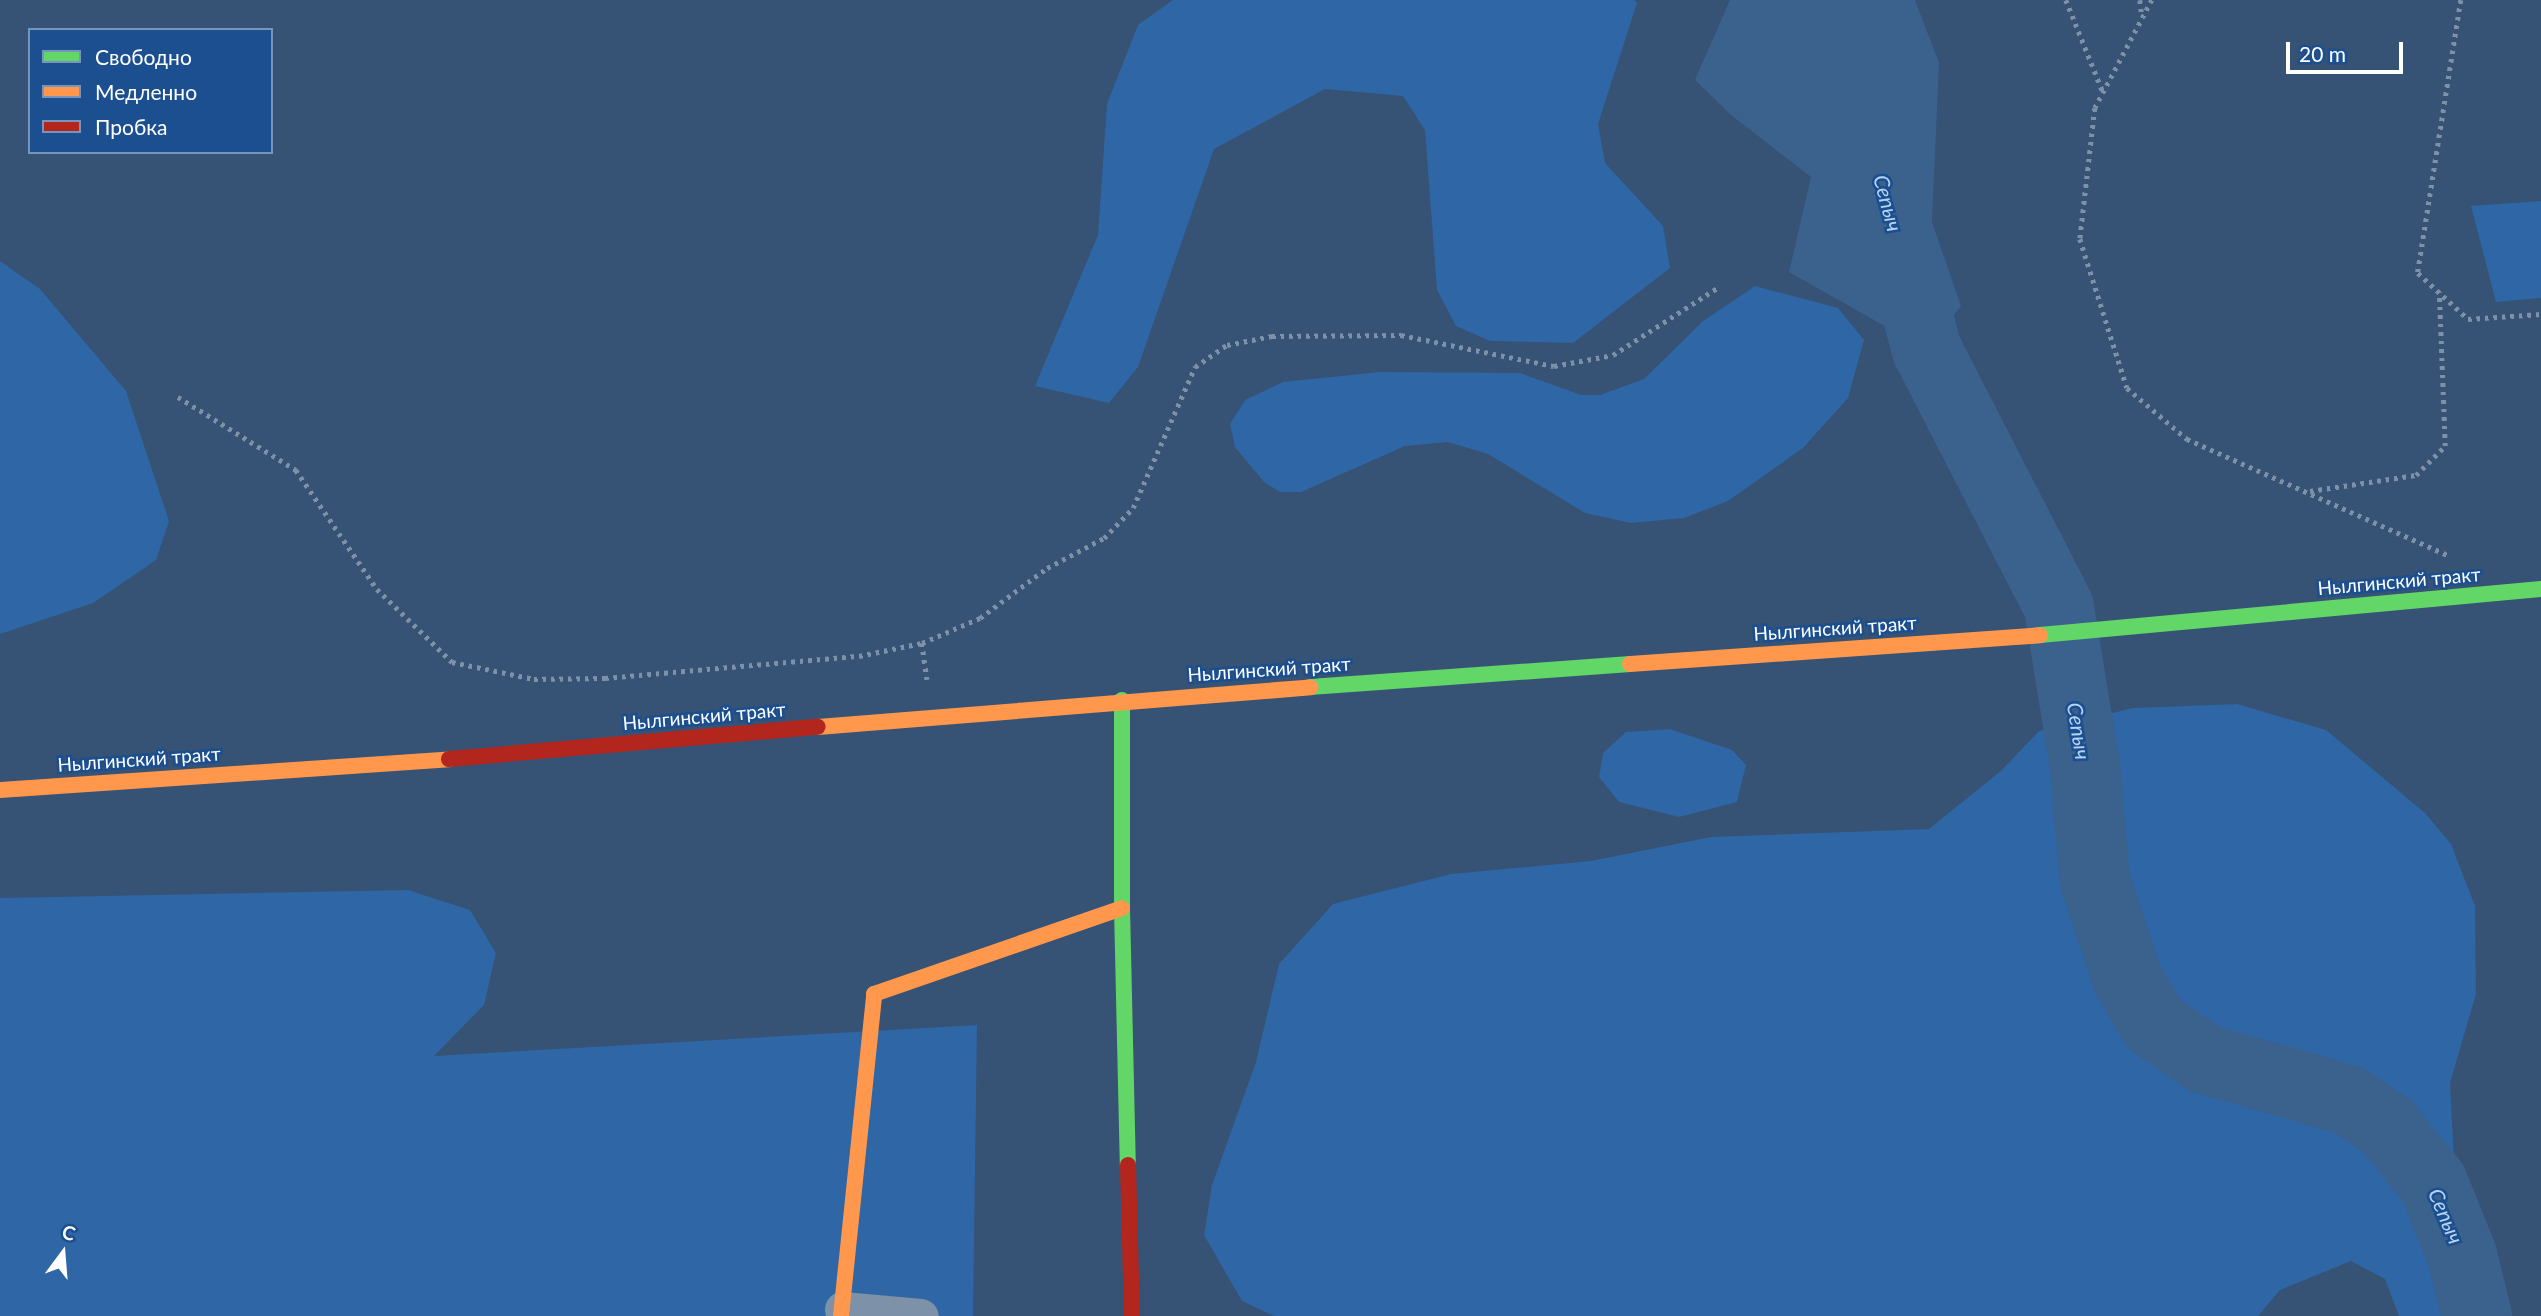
<!DOCTYPE html>
<html>
<head>
<meta charset="utf-8">
<style>
  body { margin:0 }
  #map { position:relative; width:2541px; height:1316px; overflow:hidden; background:#365274; font-family:Lato,sans-serif }
  div>[style] { position:absolute }
  .green>* { inset:0; background:#2f66a5 }
  .water>* { inset:0; background:#3b618d }
  .river>* { height:70px; margin:-35px; padding:0 35px; transform-origin:35px; border-radius:35px; background:#3b618d }
  .path>* { height:4.5px; margin-top:-2.25px; transform-origin:0; background:repeating-linear-gradient(90deg,#7d92a8 0 3.5px,transparent 0 8.5px) }
  .street>* { height:35px; margin:-17.5px; padding:0 17.5px; transform-origin:17.5px; border-radius:17.5px; background:#7d92a8 }
  .fast>* { height:16px; margin:-8px; padding:0 8px; transform-origin:8px; border-radius:8px; background:#63d668 }
  .slow>* { height:16px; margin:-8px; padding:0 8px; transform-origin:8px; border-radius:8px; background:#ff974d }
  .jam>* { height:16px; margin:-8px; padding:0 8px; transform-origin:8px; border-radius:8px; background:#b3261e }
  span { translate:-50% -50%; white-space:nowrap; text-align:center; line-height:1.15; -webkit-text-stroke:5px #1b4f8f; paint-order:stroke }
  .street-label { font-size:19px; color:#fff }
  .water-label { font-size:21px; color:#b5d3f5; font-style:italic }
  .legend { position:absolute; left:28px; top:28px; width:245px; height:126px; box-sizing:border-box; background:#1b4f8f; border:2px solid #7695bc; margin:0; padding:9px 12px; list-style:none; font-size:21px; color:#fff }
  .legend li { display:flex; align-items:center; gap:14px; height:35px }
  .legend b { width:35px; border:2px solid #7695bc }
  .north { position:absolute; left:28px; top:1218px; width:70px; height:70px; -webkit-text-stroke:5px #1b4f8f; paint-order:stroke; rotate:16deg; font-size:19px; font-weight:700; line-height:28px; text-align:center; color:#fff }
  .north::after { content:''; display:block; margin:auto; width:24px; height:32px; background:#fff; clip-path:polygon(50% 0,100% 100%,50% 72%,0 100%) }
  .scale { position:absolute; left:2286px; top:42px; width:117px; height:32px; box-sizing:border-box; border:4px solid #fff; border-top:0; padding-left:9px; font-size:21px; line-height:24px; white-space:nowrap; color:#fff; -webkit-text-stroke:5px #1b4f8f; paint-order:stroke }
</style>
</head>
<body>
<div id="map">
  <div class="green">
    <div style="clip-path:polygon(1173px 0,1634px 0,1637px 3px,1598px 124px,1605px 163px,1663px 226px,1670px 268px,1573px 343px,1490px 341px,1456px 326px,1437px 290px,1425px 130px,1403px 96px,1325px 89px,1214px 149px,1138px 367px,1109px 403px,1035px 386px,1098px 235px,1107px 104px,1138px 25px)"></div>
    <div style="clip-path:polygon(2541px 201px,2541px 298px,2496px 302px,2471px 206px)"></div>
    <div style="clip-path:polygon(0 261px,40px 289px,126px 391px,169px 521px,156px 560px,93px 603px,0 634px)"></div>
    <div style="clip-path:polygon(1755px 286px,1838px 308px,1864px 340px,1848px 398px,1803px 448px,1728px 501px,1684px 518px,1631px 523px,1585px 513px,1488px 454px,1448px 442px,1405px 446px,1301px 492px,1280px 492px,1264px 482px,1235px 447px,1230px 424px,1245px 400px,1283px 382px,1380px 372px,1520px 373px,1581px 395px,1600px 395px,1644px 379px,1703px 321px)"></div>
    <div style="clip-path:polygon(2237px 704px,2326px 730px,2425px 813px,2451px 844px,2475px 906px,2476px 994px,2450px 1083px,2455px 1181px,2474px 1234px,2486px 1316px,2399px 1316px,2385px 1279px,2351px 1261px,2280px 1290px,2258px 1316px,1274px 1316px,1242px 1301px,1204px 1235px,1212px 1185px,1256px 1062px,1279px 964px,1333px 904px,1451px 874px,1591px 861px,1711px 837px,1929px 829px,2002px 770px,2039px 731px,2133px 708px)"></div>
    <div style="clip-path:polygon(1670px 729px,1732px 750px,1746px 765px,1737px 802px,1679px 817px,1619px 802px,1599px 777px,1603px 753px,1626px 732px)"></div>
    <div style="clip-path:polygon(408px 890px,470px 910px,496px 953px,484px 1005px,434px 1056px,977px 1025px,973px 1316px,0 1316px,0 898px)"></div>
  </div>
  <div class="water">
    <div style="clip-path:polygon(1730px 0,1915px 0,1939px 63px,1932px 222px,1961px 306px,1927px 350px,1789px 272px,1811px 177px,1731px 115px,1695px 80px)"></div>
  </div>
  <div class="river">
    <div style="left:1902px;top:257px;width:96px;rotate:75deg"></div>
    <div style="left:1927px;top:350px;width:289px;rotate:62.8deg"></div>
    <div style="left:2059px;top:607px;width:163px;rotate:80.8deg"></div>
    <div style="left:2085px;top:768px;width:113px;rotate:84.9deg"></div>
    <div style="left:2095px;top:881px;width:104px;rotate:71.6deg"></div>
    <div style="left:2128px;top:980px;width:51px;rotate:59.4deg"></div>
    <div style="left:2154px;top:1024px;width:62px;rotate:34.5deg"></div>
    <div style="left:2205px;top:1059px;width:149px;rotate:16deg"></div>
    <div style="left:2348px;top:1100px;width:47px;rotate:33.7deg"></div>
    <div style="left:2387px;top:1126px;width:73px;rotate:51.1deg"></div>
    <div style="left:2433px;top:1183px;width:78px;rotate:68.1deg"></div>
    <div style="left:2462px;top:1255px;width:63px;rotate:76.2deg"></div>
  </div>
  <div class="path">
    <div style="left:2066px;top:0;width:99px;rotate:68.1deg"></div>
    <div style="left:2140px;top:0;width:16px;rotate:83deg"></div>
    <div style="left:2152px;top:0;width:122px;rotate:117.8deg"></div>
    <div style="left:2095px;top:108px;width:132px;rotate:96.5deg"></div>
    <div style="left:2080px;top:239px;width:156px;rotate:72.5deg"></div>
    <div style="left:2127px;top:388px;width:79px;rotate:40.4deg"></div>
    <div style="left:2187px;top:439px;width:288px;rotate:24deg"></div>
    <div style="left:2461px;top:0;width:276px;rotate:99deg"></div>
    <div style="left:2418px;top:273px;width:68px;rotate:42.6deg"></div>
    <div style="left:2468px;top:319px;width:73px;rotate:-3.9deg"></div>
    <div style="left:178px;top:397px;width:139px;rotate:31.7deg"></div>
    <div style="left:296px;top:470px;width:144px;rotate:55.8deg"></div>
    <div style="left:377px;top:589px;width:105px;rotate:44.2deg"></div>
    <div style="left:452px;top:662px;width:84px;rotate:11.7deg"></div>
    <div style="left:534px;top:679px;width:71px;rotate:-0.8deg"></div>
    <div style="left:605px;top:678px;width:255px;rotate:-5deg"></div>
    <div style="left:859px;top:656px;width:64px;rotate:-11.7deg"></div>
    <div style="left:922px;top:643px;width:63px;rotate:-23.3deg"></div>
    <div style="left:980px;top:618px;width:84px;rotate:-36.7deg"></div>
    <div style="left:1047px;top:568px;width:64px;rotate:-27.8deg"></div>
    <div style="left:1104px;top:538px;width:42px;rotate:-46deg"></div>
    <div style="left:1133px;top:508px;width:154px;rotate:-66.3deg"></div>
    <div style="left:1195px;top:367px;width:39px;rotate:-35deg"></div>
    <div style="left:1227px;top:345px;width:46px;rotate:-11.3deg"></div>
    <div style="left:1272px;top:336px;width:129px;rotate:-0.4deg"></div>
    <div style="left:1401px;top:335px;width:156px;rotate:11.5deg"></div>
    <div style="left:1554px;top:366px;width:60px;rotate:-10.6deg"></div>
    <div style="left:1613px;top:355px;width:124px;rotate:-32.8deg"></div>
    <div style="left:2310px;top:491px;width:107px;rotate:-8.6deg"></div>
    <div style="left:2416px;top:475px;width:41px;rotate:-45deg"></div>
    <div style="left:2445px;top:446px;width:154px;rotate:-92.2deg"></div>
    <div style="left:922px;top:643px;width:37px;rotate:82deg"></div>
  </div>
  <div class="street">
    <div style="left:842px;top:1309px;width:79px;rotate:5.1deg"></div>
  </div>
  <div class="fast">
    <div style="left:2040px;top:635px;width:503px;rotate:-5.25deg"></div>
    <div style="left:1310px;top:687px;width:321px;rotate:-4.1deg"></div>
    <div style="left:1122px;top:700px;width:208px;rotate:90deg"></div>
    <div style="left:1122px;top:908px;width:257px;rotate:88.7deg"></div>
  </div>
  <div class="slow">
    <div style="left:1630px;top:664px;width:411px;rotate:-4deg"></div>
    <div style="left:818px;top:727px;width:494px;rotate:-4.6deg"></div>
    <div style="left:0;top:790px;width:450px;rotate:-3.9deg"></div>
    <div style="left:841px;top:1316px;width:324px;rotate:-84.1deg"></div>
    <div style="left:874px;top:994px;width:262px;rotate:-19.1deg"></div>
  </div>
  <div class="jam">
    <div style="left:449px;top:759px;width:370px;rotate:-5deg"></div>
    <div style="left:1128px;top:1165px;width:151px;rotate:88.5deg"></div>
  </div>
  <div class="street-label">
    <span style="left:2399px;top:581px;rotate:-5deg">Нылгинский тракт</span>
    <span style="left:1835px;top:628px;rotate:-4deg">Нылгинский тракт</span>
    <span style="left:1269px;top:669px;rotate:-4deg">Нылгинский тракт</span>
    <span style="left:704px;top:716px;rotate:-5deg">Нылгинский тракт</span>
    <span style="left:139px;top:759px;rotate:-4deg">Нылгинский тракт</span>
  </div>
  <div class="water-label">
    <span style="left:1888px;top:203px;rotate:75deg">Сепыч</span>
    <span style="left:2079px;top:731px;rotate:81deg">Сепыч</span>
    <span style="left:2446px;top:1216px;rotate:67deg">Сепыч</span>
  </div>
  <ul class="legend">
  <li><b style="height:9px;background:#63d668"></b>Свободно</li>
  <li><b style="height:9px;background:#ff974d"></b>Медленно</li>
  <li><b style="height:9px;background:#b3261e"></b>Пробка</li>
  </ul>
  <div class="north">С</div>
  <div class="scale">20 m</div>
</div>
</body>
</html>
